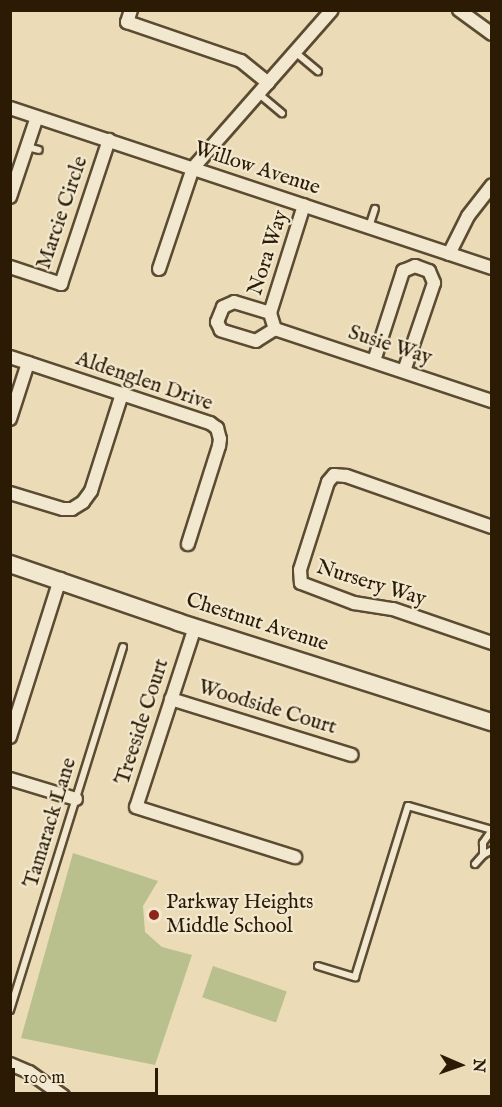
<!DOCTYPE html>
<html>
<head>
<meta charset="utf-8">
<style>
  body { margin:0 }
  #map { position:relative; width:502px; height:1107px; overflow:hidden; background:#ebdcb7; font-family:"IM FELL English",serif }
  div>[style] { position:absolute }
  .green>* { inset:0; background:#bac08d; transform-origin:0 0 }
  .roads { filter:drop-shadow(2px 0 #5b4b32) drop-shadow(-2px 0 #5b4b32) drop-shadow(0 2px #5b4b32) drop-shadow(0 -2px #5b4b32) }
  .service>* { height:6px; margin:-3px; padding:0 3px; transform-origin:3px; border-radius:3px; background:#f2e8d0 }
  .minor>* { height:12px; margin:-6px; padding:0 6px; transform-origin:6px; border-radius:6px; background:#f2e8d0 }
  .secondary>* { height:16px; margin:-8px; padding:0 8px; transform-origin:8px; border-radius:8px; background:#f2e8d0 }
  .dots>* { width:16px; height:16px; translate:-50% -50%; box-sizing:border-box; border:3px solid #f2e8d0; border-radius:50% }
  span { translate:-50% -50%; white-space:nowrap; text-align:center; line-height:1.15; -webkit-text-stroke:4.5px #f2e8d0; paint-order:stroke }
  .street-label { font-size:21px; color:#2b1b05 }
  .poi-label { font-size:21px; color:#2b1b05 }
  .left { translate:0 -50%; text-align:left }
  .frame { position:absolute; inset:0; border:12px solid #2b1b05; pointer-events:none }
  .north { position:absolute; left:430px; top:1035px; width:60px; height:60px; -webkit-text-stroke:4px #f2e8d0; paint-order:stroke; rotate:92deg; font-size:16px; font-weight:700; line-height:24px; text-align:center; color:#2b1b05 }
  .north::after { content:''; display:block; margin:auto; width:21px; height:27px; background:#2b1b05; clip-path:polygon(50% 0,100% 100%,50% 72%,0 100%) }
  .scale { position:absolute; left:12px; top:1068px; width:146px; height:27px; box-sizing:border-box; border:3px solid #2b1b05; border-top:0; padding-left:8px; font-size:18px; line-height:21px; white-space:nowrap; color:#2b1b05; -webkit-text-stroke:4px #f2e8d0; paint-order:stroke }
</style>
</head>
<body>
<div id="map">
  <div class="green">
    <div style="clip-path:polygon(73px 853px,158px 881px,143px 906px,145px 932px,162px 947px,192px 955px,155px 1065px,21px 1038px)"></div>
    <div style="left:213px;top:966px;width:78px;height:33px;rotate:19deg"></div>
  </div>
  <div class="roads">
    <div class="service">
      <div style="left:295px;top:52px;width:30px;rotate:40deg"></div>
      <div style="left:259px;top:94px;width:30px;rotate:40deg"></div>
      <div style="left:27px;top:147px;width:12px;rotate:14deg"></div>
      <div style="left:369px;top:227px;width:19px;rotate:-72deg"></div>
      <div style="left:475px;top:864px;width:12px;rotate:-48deg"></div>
      <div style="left:483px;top:855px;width:10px;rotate:-29deg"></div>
      <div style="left:318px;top:966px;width:39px;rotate:17deg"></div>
      <div style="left:355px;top:977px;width:179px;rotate:-72.8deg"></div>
      <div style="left:408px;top:806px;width:87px;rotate:15.9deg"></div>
      <div style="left:492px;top:830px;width:16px;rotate:125deg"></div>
      <div style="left:483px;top:843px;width:12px;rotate:90deg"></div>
      <div style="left:10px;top:1010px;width:380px;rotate:-72.7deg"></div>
    </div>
    <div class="minor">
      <div style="left:131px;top:10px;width:13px;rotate:108deg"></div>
      <div style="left:127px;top:22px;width:120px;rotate:18.9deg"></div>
      <div style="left:241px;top:61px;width:35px;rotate:39deg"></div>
      <div style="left:459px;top:10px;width:41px;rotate:36deg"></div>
      <div style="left:10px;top:108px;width:508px;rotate:18.36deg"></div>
      <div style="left:10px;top:197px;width:84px;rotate:-71.4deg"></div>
      <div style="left:449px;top:254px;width:42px;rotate:-63.4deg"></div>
      <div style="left:468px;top:216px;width:39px;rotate:-52deg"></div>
      <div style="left:10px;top:267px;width:54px;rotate:18.4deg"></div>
      <div style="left:61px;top:284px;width:152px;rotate:-71.6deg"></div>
      <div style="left:159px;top:269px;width:107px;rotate:-71.4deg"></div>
      <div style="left:193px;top:168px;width:210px;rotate:-48.7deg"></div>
      <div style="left:234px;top:302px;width:38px;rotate:17deg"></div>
      <div style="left:270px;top:313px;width:17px;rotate:73deg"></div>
      <div style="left:275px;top:329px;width:22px;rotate:148deg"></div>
      <div style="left:256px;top:341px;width:37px;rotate:-163deg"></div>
      <div style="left:221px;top:330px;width:9px;rotate:-117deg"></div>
      <div style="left:217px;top:322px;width:16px;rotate:-68deg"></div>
      <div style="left:223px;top:307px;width:12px;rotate:-24deg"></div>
      <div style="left:270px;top:313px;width:113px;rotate:-72.5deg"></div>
      <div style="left:275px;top:329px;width:229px;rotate:18.4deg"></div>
      <div style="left:10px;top:357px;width:211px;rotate:18.3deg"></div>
      <div style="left:210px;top:423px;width:9px;rotate:36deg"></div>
      <div style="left:217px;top:428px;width:11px;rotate:75deg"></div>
      <div style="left:220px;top:439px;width:7px;rotate:98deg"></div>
      <div style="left:219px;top:446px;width:103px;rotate:107.6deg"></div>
      <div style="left:374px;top:361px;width:95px;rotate:-72.1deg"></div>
      <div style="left:403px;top:271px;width:13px;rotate:-23deg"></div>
      <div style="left:415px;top:266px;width:15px;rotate:20deg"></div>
      <div style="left:429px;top:271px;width:13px;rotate:67deg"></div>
      <div style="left:434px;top:283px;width:93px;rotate:108.8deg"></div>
      <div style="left:10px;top:419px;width:59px;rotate:-72.2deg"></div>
      <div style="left:10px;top:493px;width:55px;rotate:16.8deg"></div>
      <div style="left:63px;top:509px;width:9px"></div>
      <div style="left:72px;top:509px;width:13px;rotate:-32deg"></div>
      <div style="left:83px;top:502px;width:14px;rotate:-54deg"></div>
      <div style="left:91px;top:491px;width:102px;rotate:-72.3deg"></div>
      <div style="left:492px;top:527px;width:155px;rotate:-160.7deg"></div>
      <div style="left:346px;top:476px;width:12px;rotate:-175deg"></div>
      <div style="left:334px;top:475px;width:9px;rotate:131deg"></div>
      <div style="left:328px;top:482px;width:92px;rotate:107.7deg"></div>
      <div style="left:300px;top:570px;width:13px;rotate:86deg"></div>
      <div style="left:301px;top:583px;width:57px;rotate:20.7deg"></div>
      <div style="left:354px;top:603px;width:39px;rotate:9deg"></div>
      <div style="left:393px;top:609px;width:105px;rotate:19deg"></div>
      <div style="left:195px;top:627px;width:189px;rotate:108.1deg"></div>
      <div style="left:136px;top:807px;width:167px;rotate:17.5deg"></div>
      <div style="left:171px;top:699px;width:189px;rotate:17.2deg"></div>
      <div style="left:10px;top:737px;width:166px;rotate:-72.4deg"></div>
      <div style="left:10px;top:779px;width:69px;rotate:16.9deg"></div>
      <div style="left:10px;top:1064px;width:21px;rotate:23deg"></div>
      <div style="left:29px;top:1072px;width:42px;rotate:35.2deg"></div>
    </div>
    <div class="secondary">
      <div style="left:10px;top:564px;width:178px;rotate:19deg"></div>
      <div style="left:178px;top:622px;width:330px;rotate:17.7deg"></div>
    </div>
  </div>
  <div class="dots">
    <div style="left:154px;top:915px;background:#8f2418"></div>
  </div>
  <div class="street-label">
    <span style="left:257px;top:169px;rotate:18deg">Willow Avenue</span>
    <span style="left:63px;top:213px;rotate:-71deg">Marcie Circle</span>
    <span style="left:269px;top:253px;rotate:-72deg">Nora Way</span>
    <span style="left:390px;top:346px;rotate:18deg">Susie Way</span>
    <span style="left:144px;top:382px;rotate:19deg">Aldenglen Drive</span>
    <span style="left:371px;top:584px;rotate:17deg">Nursery Way</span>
    <span style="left:257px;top:623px;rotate:18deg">Chestnut Avenue</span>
    <span style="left:267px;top:708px;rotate:17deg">Woodside Court</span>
    <span style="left:143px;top:722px;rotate:-72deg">Treeside Court</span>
    <span style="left:51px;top:823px;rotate:-73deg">Tamarack Lane</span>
  </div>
  <div class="poi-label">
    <span class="left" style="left:166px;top:915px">Parkway Heights<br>Middle School</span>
  </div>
  <div class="frame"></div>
  <div class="north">N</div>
  <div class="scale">100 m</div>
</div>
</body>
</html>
